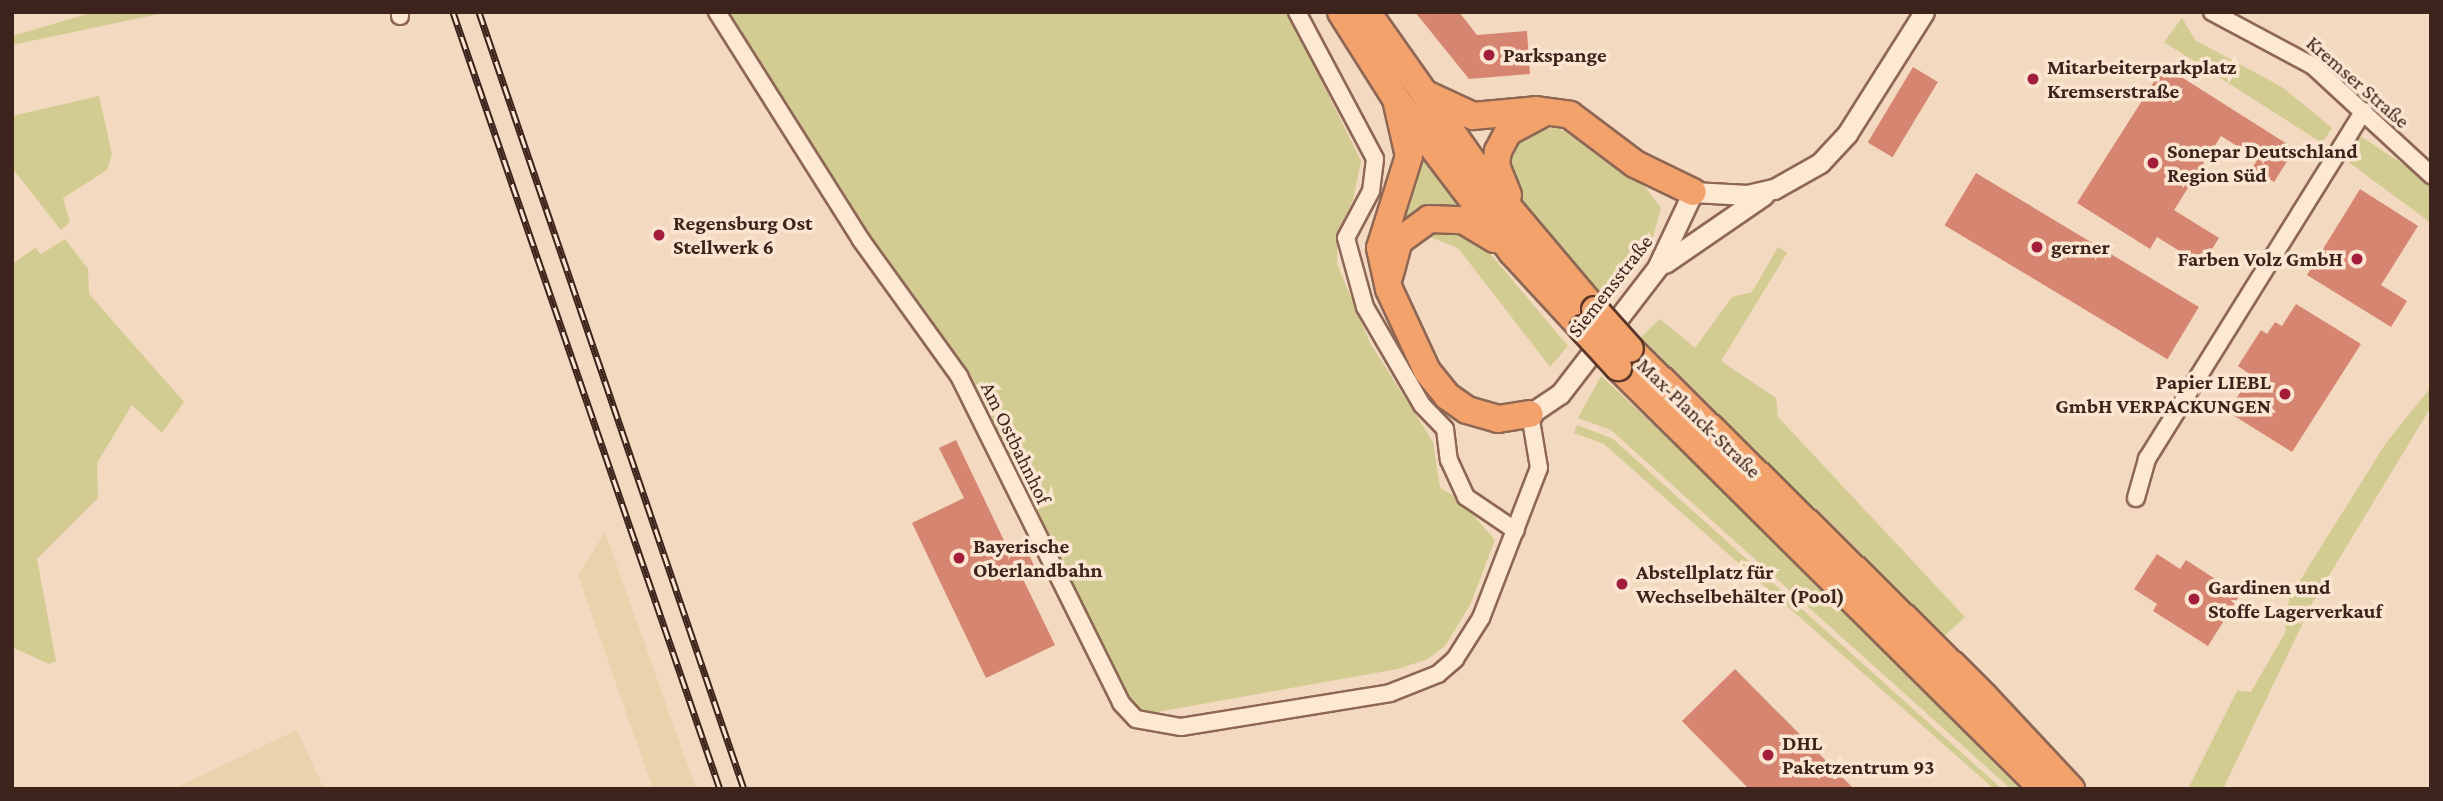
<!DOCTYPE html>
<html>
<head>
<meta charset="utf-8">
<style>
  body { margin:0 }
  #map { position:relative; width:2443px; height:801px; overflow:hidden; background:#f3d9c0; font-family:"Crimson Pro",serif }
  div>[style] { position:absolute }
  .farmland>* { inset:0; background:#ead2ac }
  .green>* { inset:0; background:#d2cc92 }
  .building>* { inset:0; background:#d68571; transform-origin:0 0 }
  .roads { filter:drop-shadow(2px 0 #8e6755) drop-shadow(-2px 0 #8e6755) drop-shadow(0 2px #8e6755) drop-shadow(0 -2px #8e6755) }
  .minor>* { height:16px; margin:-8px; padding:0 8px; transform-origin:8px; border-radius:8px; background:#fde8d4 }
  .tertiary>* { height:19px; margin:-9.5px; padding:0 9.5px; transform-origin:9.5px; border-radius:9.5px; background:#fde8d4 }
  .trunk>* { height:26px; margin:-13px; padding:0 13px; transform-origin:13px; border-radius:13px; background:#f4a26c }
  .rail>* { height:7px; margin-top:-3.5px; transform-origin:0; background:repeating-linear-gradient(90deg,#f9e5d0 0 13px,#3c241c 0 26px); box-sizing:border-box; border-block:2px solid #3c241c }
  .bridges { filter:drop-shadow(2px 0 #5b372a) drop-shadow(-2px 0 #5b372a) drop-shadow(0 2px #5b372a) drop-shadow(0 -2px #5b372a) }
  .trunk-bridge>* { height:26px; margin:-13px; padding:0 13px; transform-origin:13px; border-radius:13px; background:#f4a26c }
  .dots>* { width:19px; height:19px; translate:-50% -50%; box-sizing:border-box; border:4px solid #f9e5d0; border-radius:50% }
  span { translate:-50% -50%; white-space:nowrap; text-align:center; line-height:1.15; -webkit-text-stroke:7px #f9e5d0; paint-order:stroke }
  .poi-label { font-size:21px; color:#3c241c; font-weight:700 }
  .left { translate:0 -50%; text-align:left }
  .right { translate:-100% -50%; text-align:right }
  .street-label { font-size:21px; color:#3c241c }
  .frame { position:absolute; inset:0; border:14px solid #3c241c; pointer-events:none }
</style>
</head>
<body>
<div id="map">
  <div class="farmland">
    <div style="clip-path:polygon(605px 532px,696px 789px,653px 789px,578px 575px)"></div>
    <div style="clip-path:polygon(297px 730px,324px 789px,175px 789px,177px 787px)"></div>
  </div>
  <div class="green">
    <div style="clip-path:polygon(94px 12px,168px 12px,12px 45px,12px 36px)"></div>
    <div style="clip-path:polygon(727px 12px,1288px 12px,1361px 161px,1353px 200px,1338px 233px,1337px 264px,1370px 343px,1433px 442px,1440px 488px,1458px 498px,1495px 540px,1470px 605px,1445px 646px,1428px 659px,1398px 669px,1146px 714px,1133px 704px,957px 357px,869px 239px)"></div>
    <div style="clip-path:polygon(2182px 18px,2195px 40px,2282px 87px,2332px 128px,2322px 143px,2164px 42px)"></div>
    <div style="clip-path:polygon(99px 96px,112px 154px,107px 170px,63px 198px,70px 222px,61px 230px,12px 168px,12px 116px)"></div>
    <div style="clip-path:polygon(1557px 128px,1598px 149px,1646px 188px,1661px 208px,1649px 251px,1606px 300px,1580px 276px,1509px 183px,1511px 145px,1536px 129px)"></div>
    <div style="clip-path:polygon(2359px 135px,2431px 183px,2431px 223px,2343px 158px)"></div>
    <div style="clip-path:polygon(1419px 150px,1465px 211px,1391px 234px)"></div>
    <div style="clip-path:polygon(1442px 224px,1477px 238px,1568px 346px,1550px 367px,1458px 248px,1417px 232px)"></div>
    <div style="clip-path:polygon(65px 239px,88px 269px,89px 294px,184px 402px,162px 433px,132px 405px,97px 463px,98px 498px,37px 559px,56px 661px,49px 664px,12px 647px,12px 264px,35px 248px,41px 254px)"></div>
    <div style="clip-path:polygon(1778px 247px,1787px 253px,1721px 361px,1776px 398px,1778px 417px,1965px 617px,1942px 638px,1640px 338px,1660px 319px,1695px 348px,1732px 297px,1752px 292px)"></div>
    <div style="clip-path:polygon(1601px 376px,1747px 510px,2032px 789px,2011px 789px,1611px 430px,1578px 418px)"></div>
    <div style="clip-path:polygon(2431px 387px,2431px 407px,2313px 602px,2223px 789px,2188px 789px,2237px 691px,2251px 692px,2285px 633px,2289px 598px,2386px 443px)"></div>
    <div style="clip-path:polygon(1577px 425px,1613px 439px,2002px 789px,1994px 789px,1604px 444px,1574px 433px)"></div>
  </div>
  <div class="building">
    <div style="clip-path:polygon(1415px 12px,1459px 12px,1477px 35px,1527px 31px,1530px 74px,1469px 79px)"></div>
    <div style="clip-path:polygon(2164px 66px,2295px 149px,2274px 182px,2252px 168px,2258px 159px,2221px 136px,2174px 210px,2219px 238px,2202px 265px,2157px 237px,2150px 249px,2077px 203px)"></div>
    <div style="left:1913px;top:67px;width:29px;height:88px;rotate:31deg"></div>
    <div style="left:1976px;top:173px;width:260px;height:61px;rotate:31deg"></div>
    <div style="clip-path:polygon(2360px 189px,2418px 226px,2381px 285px,2407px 301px,2391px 327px,2307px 275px)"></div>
    <div style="clip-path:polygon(2296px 304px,2361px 344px,2292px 452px,2228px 412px,2251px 375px,2238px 366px,2261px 330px,2267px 334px,2275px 322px,2282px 326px)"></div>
    <div style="clip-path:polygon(956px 440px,1010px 553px,1025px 546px,1036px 570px,1022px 577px,1055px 645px,986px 678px,912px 523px,964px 498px,939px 448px)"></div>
    <div style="clip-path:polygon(2157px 554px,2180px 569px,2186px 560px,2240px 595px,2208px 646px,2153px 611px,2157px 604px,2134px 589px)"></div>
    <div style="clip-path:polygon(1735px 669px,1854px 789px,1749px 789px,1682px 721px)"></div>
  </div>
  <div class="roads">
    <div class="minor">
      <div style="left:400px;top:12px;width:4px;rotate:90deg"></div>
      <div style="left:717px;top:12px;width:270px;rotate:57.7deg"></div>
      <div style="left:861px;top:240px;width:168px;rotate:54.2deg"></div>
      <div style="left:959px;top:376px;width:365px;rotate:63.6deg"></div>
      <div style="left:1121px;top:703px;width:22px;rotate:47deg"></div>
      <div style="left:1136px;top:719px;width:46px;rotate:10.1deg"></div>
      <div style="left:1181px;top:727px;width:212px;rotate:-9.2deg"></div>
      <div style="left:1390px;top:693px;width:52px;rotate:-21.6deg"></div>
      <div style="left:1438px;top:674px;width:23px;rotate:-41deg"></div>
      <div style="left:1455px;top:659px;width:49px;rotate:-57.6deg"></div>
      <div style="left:1481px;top:618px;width:161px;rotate:-68.9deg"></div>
      <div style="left:1539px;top:468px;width:55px;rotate:-99.5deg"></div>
      <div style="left:1297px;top:12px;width:166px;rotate:62deg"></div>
      <div style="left:1375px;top:159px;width:32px;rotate:97deg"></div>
      <div style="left:1371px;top:191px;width:53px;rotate:118deg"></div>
      <div style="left:1346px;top:238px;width:72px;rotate:74.6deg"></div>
      <div style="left:1365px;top:307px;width:113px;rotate:59.8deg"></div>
      <div style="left:1422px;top:405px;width:33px;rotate:46deg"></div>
      <div style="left:1445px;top:429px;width:31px;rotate:83deg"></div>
      <div style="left:1449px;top:460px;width:41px;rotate:65.3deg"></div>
      <div style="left:1466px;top:497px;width:60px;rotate:34.2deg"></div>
      <div style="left:2212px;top:12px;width:115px;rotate:28.1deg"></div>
      <div style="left:2313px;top:66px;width:161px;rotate:42.7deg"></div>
      <div style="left:2136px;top:498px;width:41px;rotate:-74.2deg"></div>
      <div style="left:2147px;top:459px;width:410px;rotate:-58.1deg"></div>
    </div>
    <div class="tertiary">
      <div style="left:1665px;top:263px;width:120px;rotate:-34.5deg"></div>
      <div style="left:1530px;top:414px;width:36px;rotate:-34deg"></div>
      <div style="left:1560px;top:394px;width:159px;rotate:-52.4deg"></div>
      <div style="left:1657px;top:268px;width:84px;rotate:-64.7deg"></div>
      <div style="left:1693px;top:192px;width:54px;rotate:3.2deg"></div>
      <div style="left:1747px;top:195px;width:28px;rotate:-13deg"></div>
      <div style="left:1774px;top:189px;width:53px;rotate:-29.5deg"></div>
      <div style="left:1820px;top:163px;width:40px;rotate:-47deg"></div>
      <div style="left:1847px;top:134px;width:144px;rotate:-57.7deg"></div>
    </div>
    <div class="trunk">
      <div style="left:1341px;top:12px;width:103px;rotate:57.7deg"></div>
      <div style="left:1396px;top:99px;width:192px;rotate:52.8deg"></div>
      <div style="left:1512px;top:252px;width:105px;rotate:47.3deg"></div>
      <div style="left:1367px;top:12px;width:208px;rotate:54.8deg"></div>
      <div style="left:1487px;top:182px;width:167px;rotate:49.8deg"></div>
      <div style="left:1428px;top:95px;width:50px;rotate:25deg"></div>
      <div style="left:1473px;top:116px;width:63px;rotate:-5.4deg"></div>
      <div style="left:1536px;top:110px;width:34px;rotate:8deg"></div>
      <div style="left:1570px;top:115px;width:81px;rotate:37deg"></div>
      <div style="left:1635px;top:164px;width:64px;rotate:25.8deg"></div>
      <div style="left:1396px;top:99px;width:58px;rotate:77.2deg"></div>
      <div style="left:1409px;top:156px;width:96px;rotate:107.5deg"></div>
      <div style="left:1380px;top:248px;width:42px;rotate:77.6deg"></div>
      <div style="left:1389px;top:289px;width:90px;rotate:65.1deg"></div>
      <div style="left:1427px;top:371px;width:32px;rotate:51deg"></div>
      <div style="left:1447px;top:396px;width:24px;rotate:35deg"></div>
      <div style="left:1467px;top:410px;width:32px;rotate:16deg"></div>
      <div style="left:1498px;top:419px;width:32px;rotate:-9deg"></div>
      <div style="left:1508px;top:195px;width:32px;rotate:-112deg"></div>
      <div style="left:1496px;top:165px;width:14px;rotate:-82deg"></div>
      <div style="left:1498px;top:151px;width:21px;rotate:-62deg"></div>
      <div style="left:1508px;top:132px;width:36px;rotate:-28deg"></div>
      <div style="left:1390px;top:274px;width:34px;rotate:-75deg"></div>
      <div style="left:1399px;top:241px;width:37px;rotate:-36deg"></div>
      <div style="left:1429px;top:219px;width:34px;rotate:2deg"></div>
      <div style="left:1463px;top:220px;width:37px;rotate:31deg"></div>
      <div style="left:1630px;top:349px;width:494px;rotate:44.4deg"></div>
      <div style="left:1983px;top:695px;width:129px;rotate:46.9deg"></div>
      <div style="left:1618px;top:367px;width:599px;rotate:44.8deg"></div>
    </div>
  </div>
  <div class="rail">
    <div style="left:453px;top:12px;width:822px;rotate:71.04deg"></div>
    <div style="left:479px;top:12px;width:821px;rotate:71.17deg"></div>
  </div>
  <div class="bridges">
    <div class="trunk-bridge">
      <div style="left:1595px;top:310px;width:52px;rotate:48.1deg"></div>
      <div style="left:1583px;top:329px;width:52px;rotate:47.4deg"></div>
    </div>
  </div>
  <div class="dots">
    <div style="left:1489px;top:55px;background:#a41e3c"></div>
    <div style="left:2033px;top:79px;background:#a41e3c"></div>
    <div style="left:2153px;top:163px;background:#a41e3c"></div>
    <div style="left:659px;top:235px;background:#a41e3c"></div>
    <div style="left:2037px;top:247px;background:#a41e3c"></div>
    <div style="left:2357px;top:259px;background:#a41e3c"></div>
    <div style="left:2285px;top:394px;background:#a41e3c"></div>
    <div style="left:959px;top:558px;background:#a41e3c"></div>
    <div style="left:1622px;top:584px;background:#a41e3c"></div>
    <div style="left:2194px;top:599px;background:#a41e3c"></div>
    <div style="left:1768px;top:755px;background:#a41e3c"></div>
  </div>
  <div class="poi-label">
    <span class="left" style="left:1503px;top:55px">Parkspange</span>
    <span class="left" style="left:2047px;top:79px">Mitarbeiterparkplatz<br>Kremserstraße</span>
    <span class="left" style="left:2167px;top:163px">Sonepar Deutschland<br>Region Süd</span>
    <span class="left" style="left:673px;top:235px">Regensburg Ost<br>Stellwerk 6</span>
    <span class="left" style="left:2051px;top:247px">gerner</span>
    <span class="right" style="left:2343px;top:259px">Farben Volz GmbH</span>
    <span class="right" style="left:2271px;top:394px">Papier LIEBL<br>GmbH VERPACKUNGEN</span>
    <span class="left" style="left:973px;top:558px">Bayerische<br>Oberlandbahn</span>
    <span class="left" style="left:1636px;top:584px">Abstellplatz für<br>Wechselbehälter (Pool)</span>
    <span class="left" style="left:2208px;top:599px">Gardinen und<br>Stoffe Lagerverkauf</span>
    <span class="left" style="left:1782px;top:755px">DHL<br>Paketzentrum 93</span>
  </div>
  <div class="street-label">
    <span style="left:2358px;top:82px;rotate:41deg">Kremser Straße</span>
    <span style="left:1610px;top:286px;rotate:-52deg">Siemensstraße</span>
    <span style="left:1699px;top:418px;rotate:44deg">Max-Planck-Straße</span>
    <span style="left:1016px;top:443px;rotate:64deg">Am Ostbahnhof</span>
  </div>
  <div class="frame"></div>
</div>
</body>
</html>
